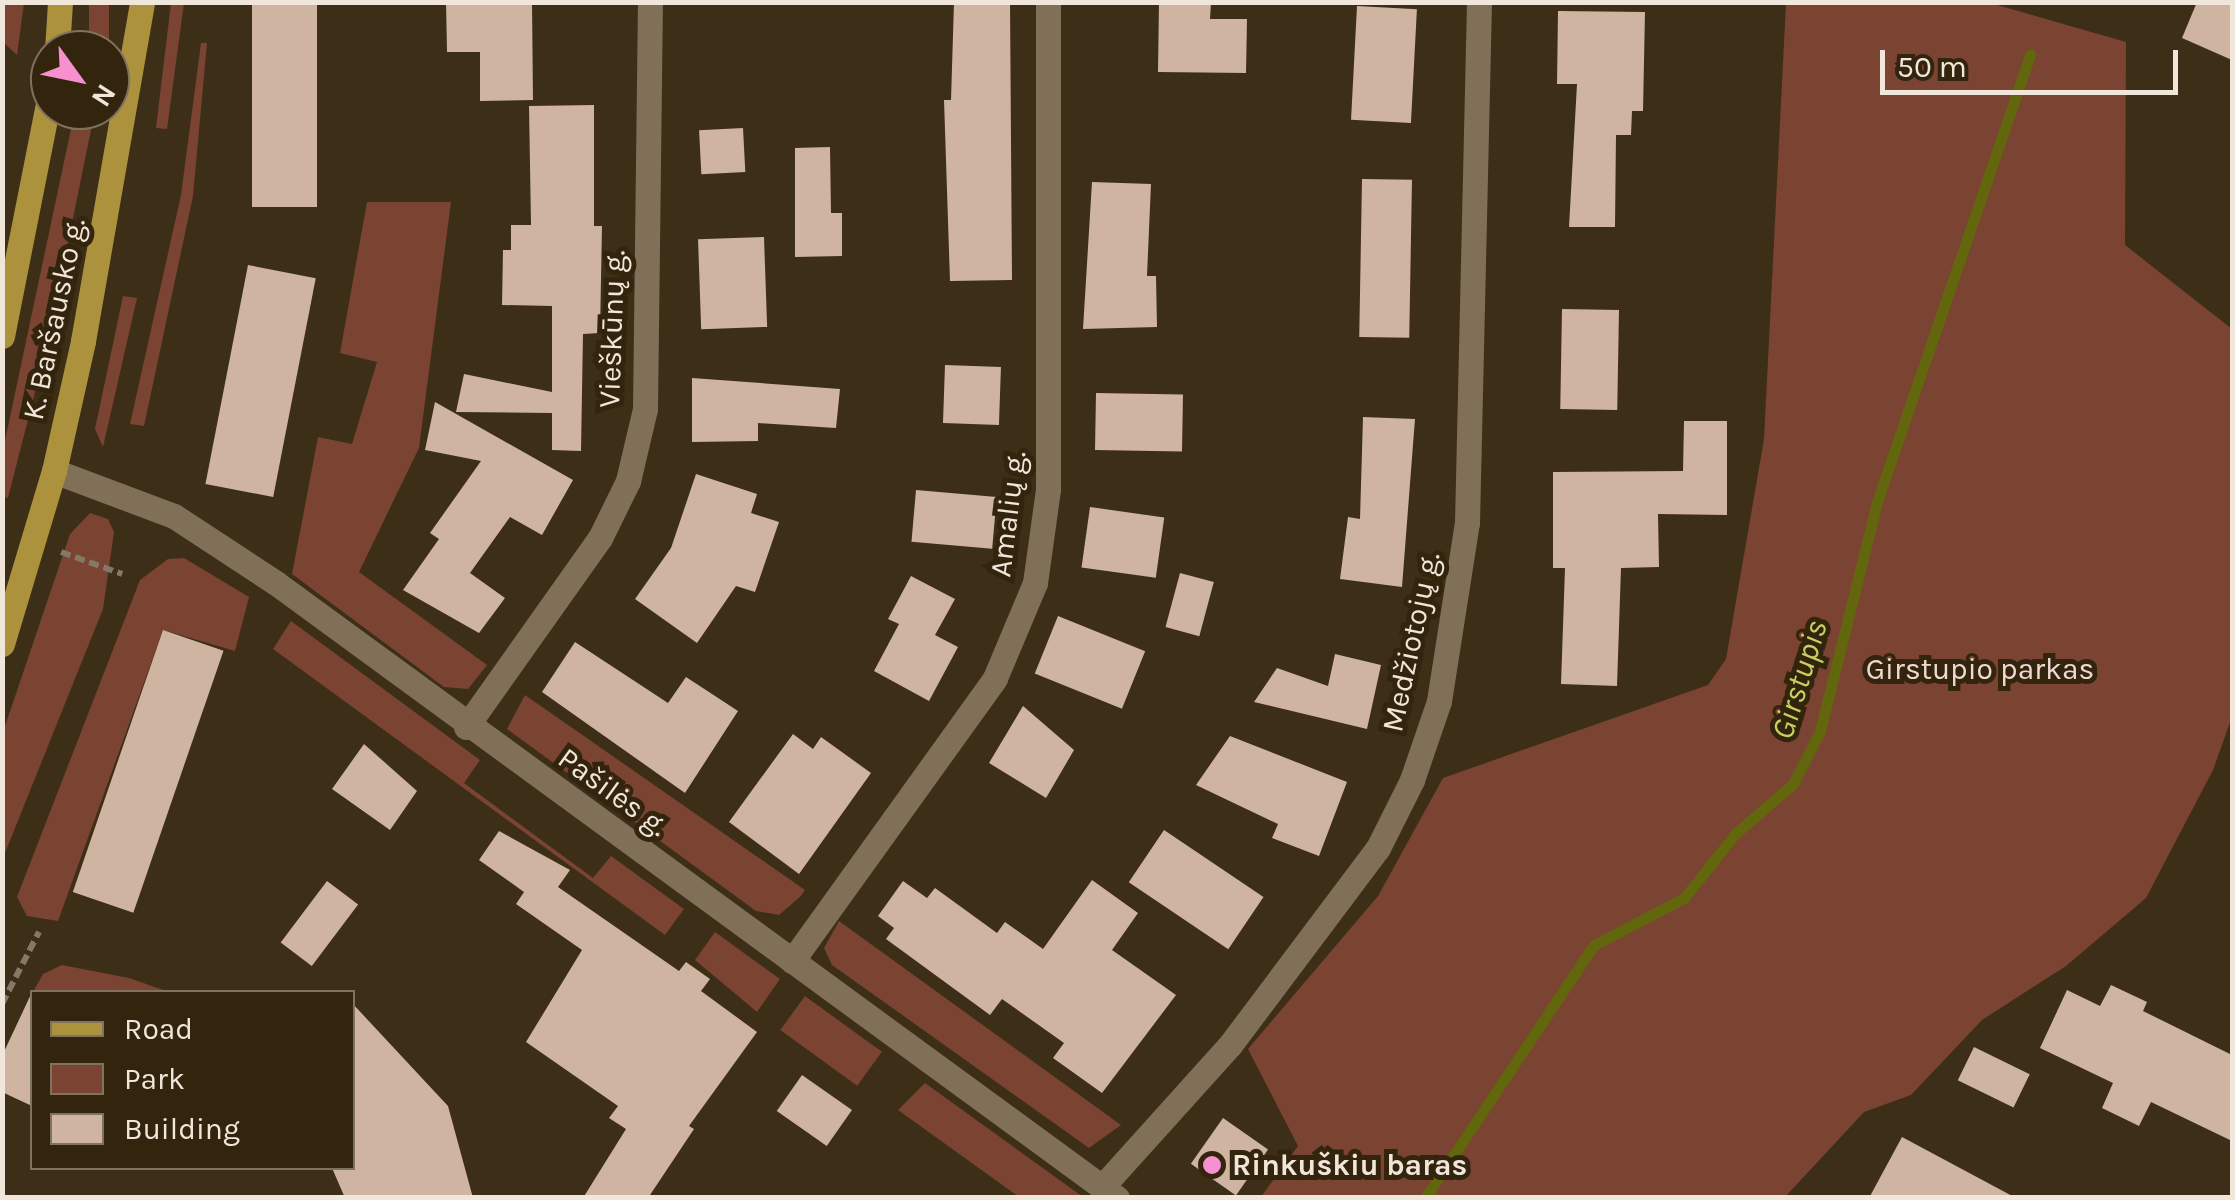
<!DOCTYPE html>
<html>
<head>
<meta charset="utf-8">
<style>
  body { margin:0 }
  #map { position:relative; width:2235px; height:1200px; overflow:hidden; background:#3d2e18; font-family:Karla,sans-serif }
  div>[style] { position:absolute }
  .green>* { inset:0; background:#7a4332; transform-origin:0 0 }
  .stream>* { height:11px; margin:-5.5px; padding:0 5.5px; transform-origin:5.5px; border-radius:5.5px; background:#62660d }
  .building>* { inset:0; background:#cfb4a1; transform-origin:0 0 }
  .path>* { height:6px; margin-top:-3px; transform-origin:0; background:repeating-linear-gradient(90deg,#857866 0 10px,transparent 0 15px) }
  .minor>* { height:25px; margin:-12.5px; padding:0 12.5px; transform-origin:12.5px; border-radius:12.5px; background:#817058 }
  .major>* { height:25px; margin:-12.5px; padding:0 12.5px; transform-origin:12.5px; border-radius:12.5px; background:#ac923c }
  .dots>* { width:28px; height:28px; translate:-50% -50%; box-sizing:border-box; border:5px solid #33240e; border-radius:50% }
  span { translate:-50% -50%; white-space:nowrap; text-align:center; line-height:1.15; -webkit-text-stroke:10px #33240e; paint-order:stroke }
  .street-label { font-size:30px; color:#f0e6d9 }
  .park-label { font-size:30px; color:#efd9d2 }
  .poi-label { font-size:30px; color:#f0e6d9; font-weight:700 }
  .left { translate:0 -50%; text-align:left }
  .water-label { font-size:32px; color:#c7cf61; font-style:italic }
  .frame { position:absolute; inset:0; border:5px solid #f0e6d9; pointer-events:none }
  .legend { position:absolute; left:30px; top:990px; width:325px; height:180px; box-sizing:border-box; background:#33240e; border:2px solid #7f725f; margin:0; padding:12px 18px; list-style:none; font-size:30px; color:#f0e6d9 }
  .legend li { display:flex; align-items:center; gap:20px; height:50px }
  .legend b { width:50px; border:2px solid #7f725f }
  .north { position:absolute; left:30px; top:30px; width:100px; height:100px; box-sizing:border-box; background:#33240e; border:2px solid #7f725f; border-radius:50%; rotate:123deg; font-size:28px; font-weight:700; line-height:40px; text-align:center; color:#f0e6d9 }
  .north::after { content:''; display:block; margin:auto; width:35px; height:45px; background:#f790ce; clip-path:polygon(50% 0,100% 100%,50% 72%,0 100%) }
  .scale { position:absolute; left:1880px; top:50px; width:298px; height:45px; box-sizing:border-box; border:5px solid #f0e6d9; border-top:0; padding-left:12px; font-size:30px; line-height:35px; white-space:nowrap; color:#f0e6d9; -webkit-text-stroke:8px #33240e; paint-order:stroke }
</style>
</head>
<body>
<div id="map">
  <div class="green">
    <div style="clip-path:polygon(3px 2px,24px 3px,17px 55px,3px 42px)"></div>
    <div style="left:89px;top:3px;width:20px;height:47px"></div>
    <div style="clip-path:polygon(171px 3px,184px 3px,167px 129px,156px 128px)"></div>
    <div style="clip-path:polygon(1786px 3px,1997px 5px,2126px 42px,2125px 245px,2232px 329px,2232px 717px,2213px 770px,2146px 898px,2066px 966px,1982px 1020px,1911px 1095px,1864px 1112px,1785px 1197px,1261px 1197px,1298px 1146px,1248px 1049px,1378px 896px,1443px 778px,1708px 685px,1726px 659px,1764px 439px)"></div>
    <div style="clip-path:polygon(201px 43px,207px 43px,193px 196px,144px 426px,130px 424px,181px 195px)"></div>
    <div style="clip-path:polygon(75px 110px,94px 110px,91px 130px,48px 341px,8px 498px,3px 497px,3px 450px)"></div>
    <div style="clip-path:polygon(367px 202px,451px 202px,419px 448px,359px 572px,487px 665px,468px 689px,444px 687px,292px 574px,318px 437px,352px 444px,377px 362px,340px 353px)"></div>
    <div style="clip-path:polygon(123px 296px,137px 298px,103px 447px,95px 429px)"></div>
    <div style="clip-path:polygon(90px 513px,108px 519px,114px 532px,103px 609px,3px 858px,3px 732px,70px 534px)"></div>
    <div style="clip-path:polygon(184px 558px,249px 597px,235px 651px,163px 630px,58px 921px,27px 916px,17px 897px,140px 580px,168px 559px)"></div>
    <div style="clip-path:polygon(291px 621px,480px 760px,464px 783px,593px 878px,611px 856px,684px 909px,665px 935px,273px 649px)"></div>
    <div style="clip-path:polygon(525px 695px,805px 890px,800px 897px,779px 915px,756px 911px,507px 729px)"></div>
    <div style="clip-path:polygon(839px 921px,1121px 1125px,1089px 1148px,832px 965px,824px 948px)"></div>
    <div style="clip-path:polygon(715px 932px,780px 979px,757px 1012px,695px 960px)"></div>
    <div style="clip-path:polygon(62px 965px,129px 978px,169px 992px,33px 992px,43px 974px)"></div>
    <div style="left:805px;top:996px;width:95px;height:42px;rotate:36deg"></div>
    <div style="clip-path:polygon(925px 1083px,1083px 1197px,1019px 1197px,898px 1110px)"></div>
  </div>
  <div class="stream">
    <div style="left:1425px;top:1198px;width:304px;rotate:-56.3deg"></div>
    <div style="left:1594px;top:945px;width:102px;rotate:-27.6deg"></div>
    <div style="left:1684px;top:898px;width:82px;rotate:-51.4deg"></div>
    <div style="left:1735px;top:834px;width:77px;rotate:-40.8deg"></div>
    <div style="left:1793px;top:784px;width:59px;rotate:-63deg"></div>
    <div style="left:1820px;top:731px;width:239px;rotate:-76deg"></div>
    <div style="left:1878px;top:499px;width:470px;rotate:-71.1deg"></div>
  </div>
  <div class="building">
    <div style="left:252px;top:2px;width:65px;height:205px"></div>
    <div style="clip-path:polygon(446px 2px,532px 2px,533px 100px,480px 101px,480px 52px,447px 52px)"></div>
    <div style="clip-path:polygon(954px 2px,1010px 2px,1012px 280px,950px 281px,944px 100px,951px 100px)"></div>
    <div style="clip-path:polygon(1159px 2px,1211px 2px,1210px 19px,1247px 19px,1246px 73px,1158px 72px)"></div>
    <div style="clip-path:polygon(2197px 2px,2232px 2px,2232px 60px,2182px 38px)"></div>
    <div style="left:1357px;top:6px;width:60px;height:114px;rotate:3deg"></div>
    <div style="clip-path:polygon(1558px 11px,1645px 12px,1643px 111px,1632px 111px,1631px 135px,1616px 135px,1615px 227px,1569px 227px,1577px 84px,1557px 84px)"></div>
    <div style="clip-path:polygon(594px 105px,594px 226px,602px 226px,600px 333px,583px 334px,581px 451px,552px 450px,552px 413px,456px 412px,464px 374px,552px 392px,552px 306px,502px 305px,503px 250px,511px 250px,511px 225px,531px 225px,529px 106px)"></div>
    <div style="left:743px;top:128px;width:44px;height:44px;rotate:87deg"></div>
    <div style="clip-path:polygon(830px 147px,831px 213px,842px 213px,842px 256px,795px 257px,795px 148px)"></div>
    <div style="left:1362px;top:179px;width:50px;height:158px;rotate:1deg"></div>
    <div style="clip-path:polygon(1092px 182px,1151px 184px,1147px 276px,1156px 276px,1157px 327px,1083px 329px)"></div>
    <div style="left:764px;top:237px;width:90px;height:66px;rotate:88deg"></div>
    <div style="left:248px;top:265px;width:69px;height:223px;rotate:11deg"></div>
    <div style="left:1562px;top:309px;width:57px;height:100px;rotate:1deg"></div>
    <div style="left:945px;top:365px;width:56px;height:58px;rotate:2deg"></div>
    <div style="clip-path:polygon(692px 378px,840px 389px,836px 428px,758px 423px,758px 441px,692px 442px)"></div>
    <div style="left:1096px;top:393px;width:87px;height:57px;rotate:1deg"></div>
    <div style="clip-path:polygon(435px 402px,573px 480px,542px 535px,510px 517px,470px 573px,505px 598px,479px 633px,403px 590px,439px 539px,430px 533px,481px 461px,425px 450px)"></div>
    <div style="clip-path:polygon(1363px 417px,1415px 419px,1402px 587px,1340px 579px,1348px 517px,1360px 519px)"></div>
    <div style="clip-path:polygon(1684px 421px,1727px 421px,1727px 515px,1658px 514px,1659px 567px,1621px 568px,1617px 686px,1561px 684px,1565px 568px,1553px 568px,1553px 472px,1683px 471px)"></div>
    <div style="clip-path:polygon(696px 474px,757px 494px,751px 513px,779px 522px,755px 592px,736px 586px,697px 643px,635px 599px,671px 548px)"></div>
    <div style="left:916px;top:490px;width:81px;height:52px;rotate:5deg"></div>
    <div style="left:1090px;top:507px;width:75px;height:61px;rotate:8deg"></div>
    <div style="left:1180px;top:573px;width:35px;height:56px;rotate:15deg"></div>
    <div style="clip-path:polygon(911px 576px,955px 599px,935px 635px,958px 647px,929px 701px,874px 671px,899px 624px,888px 619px)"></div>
    <div style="left:1058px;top:616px;width:94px;height:62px;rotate:22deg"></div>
    <div style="left:163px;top:630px;width:64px;height:277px;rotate:19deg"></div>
    <div style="clip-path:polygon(575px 642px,668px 703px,686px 677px,738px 711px,685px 793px,542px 692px)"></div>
    <div style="clip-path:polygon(1335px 654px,1381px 665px,1367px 729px,1254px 702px,1277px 668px,1328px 686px)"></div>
    <div style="clip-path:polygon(1023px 706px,1074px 750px,1046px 798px,989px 763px)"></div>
    <div style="clip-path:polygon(793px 734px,813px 749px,821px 737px,871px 773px,799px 874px,729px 822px)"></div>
    <div style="clip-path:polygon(1230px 736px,1347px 782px,1319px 856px,1272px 838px,1278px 824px,1196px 785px)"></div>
    <div style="clip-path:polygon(364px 744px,417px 791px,390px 830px,332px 789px)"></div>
    <div style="left:1164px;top:830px;width:120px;height:63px;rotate:34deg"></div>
    <div style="clip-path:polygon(499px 831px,570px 870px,558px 887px,679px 971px,686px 962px,710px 979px,701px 991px,757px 1032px,689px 1126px,694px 1129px,648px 1198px,583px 1198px,626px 1129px,609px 1118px,618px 1106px,526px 1042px,582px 950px,516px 904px,524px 892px,479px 860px)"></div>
    <div style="clip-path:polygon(1092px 880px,1138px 913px,1112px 950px,1176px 995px,1102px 1093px,1053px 1058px,1064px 1043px,1002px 999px,990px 1015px,886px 939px,894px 928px,878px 916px,903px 881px,927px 898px,935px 888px,997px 933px,1005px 922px,1043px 949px)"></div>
    <div style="left:327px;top:881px;width:39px;height:77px;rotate:37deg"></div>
    <div style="clip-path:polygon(2111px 985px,2147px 1002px,2143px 1011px,2232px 1055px,2232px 1141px,2151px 1102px,2139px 1126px,2102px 1108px,2113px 1083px,2040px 1048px,2067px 990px,2100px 1006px)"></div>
    <div style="clip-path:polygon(32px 992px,32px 1106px,2px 1092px,2px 1056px)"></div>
    <div style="clip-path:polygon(352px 1003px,448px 1106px,473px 1198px,345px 1198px,332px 1168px,352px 1168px)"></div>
    <div style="left:1974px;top:1047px;width:62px;height:37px;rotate:26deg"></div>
    <div style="left:802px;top:1075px;width:61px;height:44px;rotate:35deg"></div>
    <div style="left:1223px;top:1118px;width:55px;height:56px;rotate:35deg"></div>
    <div style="clip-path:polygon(1902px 1137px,2016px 1198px,1869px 1198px)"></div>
  </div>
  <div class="path">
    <div style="left:61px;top:552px;width:65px;rotate:19.8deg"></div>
    <div style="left:2px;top:1004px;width:81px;rotate:-62.8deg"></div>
  </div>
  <div class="minor">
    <div style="left:54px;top:471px;width:128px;rotate:20.6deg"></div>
    <div style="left:174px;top:516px;width:122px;rotate:33.3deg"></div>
    <div style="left:276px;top:583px;width:1042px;rotate:36.18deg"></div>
    <div style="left:466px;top:727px;width:232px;rotate:-54.7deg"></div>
    <div style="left:600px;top:538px;width:64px;rotate:-63.8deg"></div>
    <div style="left:628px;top:481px;width:74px;rotate:-76.7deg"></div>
    <div style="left:645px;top:409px;width:407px;rotate:-89.3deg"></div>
    <div style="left:792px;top:961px;width:348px;rotate:-54.3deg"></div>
    <div style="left:995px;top:678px;width:103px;rotate:-67.2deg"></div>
    <div style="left:1035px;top:583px;width:95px;rotate:-82.1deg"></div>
    <div style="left:1048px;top:489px;width:487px;rotate:-90deg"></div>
    <div style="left:1102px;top:1187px;width:191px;rotate:-48deg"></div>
    <div style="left:1230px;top:1045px;width:246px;rotate:-53.1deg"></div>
    <div style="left:1378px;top:848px;width:76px;rotate:-63.4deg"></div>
    <div style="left:1412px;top:780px;width:83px;rotate:-71.1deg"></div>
    <div style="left:1439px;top:701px;width:180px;rotate:-81.1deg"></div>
    <div style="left:1467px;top:523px;width:521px;rotate:-88.68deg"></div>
  </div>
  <div class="major">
    <div style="left:57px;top:50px;width:48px;rotate:-86.4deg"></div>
    <div style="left:2px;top:336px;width:247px;rotate:-78.8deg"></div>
    <div style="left:2px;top:644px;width:181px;rotate:-73.3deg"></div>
    <div style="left:54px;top:471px;width:133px;rotate:-77.4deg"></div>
    <div style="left:83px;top:341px;width:344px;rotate:-80.1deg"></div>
  </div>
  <div class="dots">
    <div style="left:1212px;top:1165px;background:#f790ce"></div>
  </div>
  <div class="street-label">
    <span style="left:54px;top:319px;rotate:-78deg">K. Baršausko g.</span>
    <span style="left:612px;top:329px;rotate:-88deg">Vieškūnų g.</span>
    <span style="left:1008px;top:514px;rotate:-83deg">Amalių g.</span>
    <span style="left:1411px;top:642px;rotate:-78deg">Medžiotojų g.</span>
    <span style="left:613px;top:792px;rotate:36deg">Pašilės g.</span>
  </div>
  <div class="park-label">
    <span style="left:1980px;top:669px">Girstupio parkas</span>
  </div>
  <div class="poi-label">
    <span class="left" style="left:1232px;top:1165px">Rinkuškiu baras</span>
  </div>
  <div class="water-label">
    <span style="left:1800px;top:680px;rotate:-73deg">Girstupis</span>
  </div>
  <div class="frame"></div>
  <ul class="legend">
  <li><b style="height:12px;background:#ac923c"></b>Road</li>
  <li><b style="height:28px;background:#7a4332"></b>Park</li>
  <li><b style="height:28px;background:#cfb4a1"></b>Building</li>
  </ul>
  <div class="north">N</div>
  <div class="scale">50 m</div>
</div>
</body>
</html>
